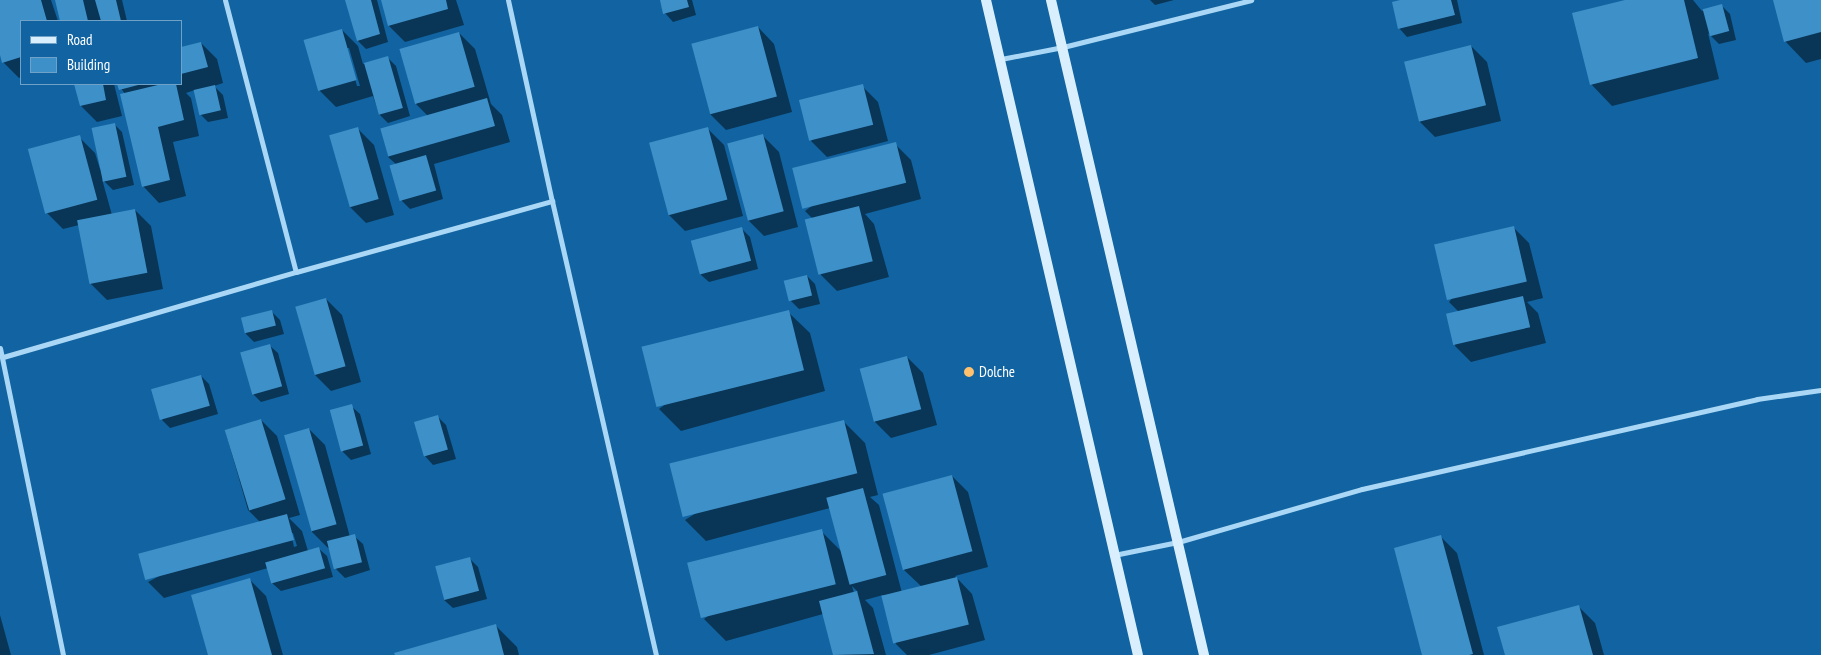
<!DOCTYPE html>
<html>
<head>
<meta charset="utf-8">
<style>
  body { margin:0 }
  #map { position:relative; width:1821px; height:655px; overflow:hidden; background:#1164a1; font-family:"PT Sans Narrow",sans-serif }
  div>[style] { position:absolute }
  .shadow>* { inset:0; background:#0007 }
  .building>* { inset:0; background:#3e90c9; transform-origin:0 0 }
  .minor>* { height:5px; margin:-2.5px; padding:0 2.5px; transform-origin:2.5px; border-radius:2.5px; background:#aad7f5 }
  .secondary>* { height:10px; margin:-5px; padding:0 5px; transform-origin:5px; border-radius:5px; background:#daeffe }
  .dots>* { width:14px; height:14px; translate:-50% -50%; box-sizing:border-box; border:2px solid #1164a1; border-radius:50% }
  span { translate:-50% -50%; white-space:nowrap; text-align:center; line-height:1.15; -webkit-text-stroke:4px #1164a1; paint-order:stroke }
  .poi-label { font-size:15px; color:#fff }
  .left { translate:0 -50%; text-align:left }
  .legend { position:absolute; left:20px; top:20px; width:162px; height:65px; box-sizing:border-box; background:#1164a1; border:1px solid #70a2c7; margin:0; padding:6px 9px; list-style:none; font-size:15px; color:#fff }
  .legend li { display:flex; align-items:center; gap:10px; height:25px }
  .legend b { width:25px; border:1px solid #70a2c7 }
</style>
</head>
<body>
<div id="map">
  <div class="shadow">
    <div style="clip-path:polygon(0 0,51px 0,58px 21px,21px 21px,21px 77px,19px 78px,3px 62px,0 50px)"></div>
    <div style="clip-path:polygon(56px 0,122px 0,127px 21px,61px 21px)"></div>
    <div style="clip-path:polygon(347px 0,377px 0,388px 42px,366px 49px,358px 41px)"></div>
    <div style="clip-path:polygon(382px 0,456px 0,464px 25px,405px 42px,389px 26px)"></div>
    <div style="clip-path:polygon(661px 0,692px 0,696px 15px,673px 22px,665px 13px)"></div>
    <div style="clip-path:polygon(1150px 0,1174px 0,1155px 5px)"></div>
    <div style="clip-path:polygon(1406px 0,1457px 0,1462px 23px,1407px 37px,1399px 28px)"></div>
    <div style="clip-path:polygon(1630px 0,1693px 0,1702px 11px,1722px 6px,1730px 14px,1736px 40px,1719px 44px,1708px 33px,1719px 79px,1612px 106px,1591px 84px)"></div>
    <div style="clip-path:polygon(1775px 0,1821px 0,1821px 59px,1806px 63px,1785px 41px)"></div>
    <div style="clip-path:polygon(758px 27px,774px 44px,792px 112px,726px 130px,710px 114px)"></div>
    <div style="clip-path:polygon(evenodd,342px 30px,358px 46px,363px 64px,387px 57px,396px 66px,410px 116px,388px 123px,379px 114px,373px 96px,336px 107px,320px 91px,305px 41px,342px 30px,346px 48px,349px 48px,360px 86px,357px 86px,346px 48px)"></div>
    <div style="clip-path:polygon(459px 33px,475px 49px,491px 104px,502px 115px,510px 142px,434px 164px,443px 199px,410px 209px,402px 201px,392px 167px,397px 165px,388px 157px,428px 116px,416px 104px)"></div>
    <div style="clip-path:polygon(201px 43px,217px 59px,223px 83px,214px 86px,223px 95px,228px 118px,208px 122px,200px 114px,195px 90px,186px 93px,191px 98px,199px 136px,173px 142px,186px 196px,159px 203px,143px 186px,125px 94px,118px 84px,181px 84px,181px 48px)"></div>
    <div style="clip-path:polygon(1471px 46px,1487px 62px,1501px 121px,1435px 137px,1419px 121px)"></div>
    <div style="clip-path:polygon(76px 84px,114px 84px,122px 116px,97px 122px,81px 106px)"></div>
    <div style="clip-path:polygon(862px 86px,878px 102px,888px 141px,827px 157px,811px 141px)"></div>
    <div style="clip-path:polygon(114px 124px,122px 132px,134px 185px,113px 190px,102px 179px,112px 215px,135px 210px,151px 226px,163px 289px,107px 300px,91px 284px,79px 225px,63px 229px,47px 213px,79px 137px,95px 153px,100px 169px,102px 168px)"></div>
    <div style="clip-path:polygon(358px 129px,374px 145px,394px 215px,366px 223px,350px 207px)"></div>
    <div style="clip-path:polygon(708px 129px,724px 145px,743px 216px,685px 231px,669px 215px,651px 144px)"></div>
    <div style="clip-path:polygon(763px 136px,779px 152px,798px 227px,764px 236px,748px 220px)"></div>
    <div style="clip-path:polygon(895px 144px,911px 160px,921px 199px,865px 214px,874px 224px,889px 277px,837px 291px,821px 275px,814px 220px,805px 211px)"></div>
    <div style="clip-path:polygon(1513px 227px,1529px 243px,1543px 298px,1527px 302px,1538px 313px,1546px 343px,1471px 362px,1455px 346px,1460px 313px,1449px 302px)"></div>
    <div style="clip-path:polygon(742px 229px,750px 237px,758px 269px,709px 282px,700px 274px)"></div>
    <div style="clip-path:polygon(807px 276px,815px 284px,820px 304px,799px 309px,791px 301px)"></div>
    <div style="clip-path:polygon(326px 299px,342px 315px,361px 382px,331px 391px,315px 375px)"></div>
    <div style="clip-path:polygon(271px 311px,280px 320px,284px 334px,254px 342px,246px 334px,242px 320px)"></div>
    <div style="clip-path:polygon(788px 312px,810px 333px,825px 391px,681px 431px,659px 409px)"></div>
    <div style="clip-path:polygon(269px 345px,278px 353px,289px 394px,261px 402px,253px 394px)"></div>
    <div style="clip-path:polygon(907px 357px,923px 373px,937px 425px,891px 438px,875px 422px,861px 369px)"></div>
    <div style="clip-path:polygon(201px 376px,209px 384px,218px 414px,170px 428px,162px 420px)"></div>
    <div style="clip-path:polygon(351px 406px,360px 414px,371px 454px,351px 460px,343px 452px)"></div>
    <div style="clip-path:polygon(437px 416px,446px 425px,456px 459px,433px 465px,425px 456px)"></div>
    <div style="clip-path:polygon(evenodd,261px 420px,277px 436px,300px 515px,289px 518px,302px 531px,308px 551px,318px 548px,327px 556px,333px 577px,281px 591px,272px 583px,268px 568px,164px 598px,148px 582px,261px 523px,248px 510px,225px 430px,261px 420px,291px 533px,293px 533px,297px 546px,294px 547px,291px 533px)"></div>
    <div style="clip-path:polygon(evenodd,843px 421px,865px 443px,878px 495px,870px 497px,879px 505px,902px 593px,922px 587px,904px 570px,952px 476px,968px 492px,988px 567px,955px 576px,972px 594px,985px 640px,929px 655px,907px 655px,896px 644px,883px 595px,865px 600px,873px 608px,886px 655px,834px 655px,823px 614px,726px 641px,704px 619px,821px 531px,841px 551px,830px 508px,706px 541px,685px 520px,843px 421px,852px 586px,858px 592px,854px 593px,852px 586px)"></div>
    <div style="clip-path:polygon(309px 429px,325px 445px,350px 537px,354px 536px,363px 544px,370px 570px,345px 578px,336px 569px,330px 547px,328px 548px,312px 532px)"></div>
    <div style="clip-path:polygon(1441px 537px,1457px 553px,1484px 655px,1423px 655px)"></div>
    <div style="clip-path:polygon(470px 559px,478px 567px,487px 599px,453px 608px,444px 600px)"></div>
    <div style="clip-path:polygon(250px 580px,266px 596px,283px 655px,210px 655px)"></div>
    <div style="clip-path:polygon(1579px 607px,1595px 623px,1604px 655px,1506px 655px)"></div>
    <div style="clip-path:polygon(0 615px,11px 655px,0 655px)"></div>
    <div style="clip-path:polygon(495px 625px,517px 647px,519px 655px,396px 655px)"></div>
  </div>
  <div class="building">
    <div style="clip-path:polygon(0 0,41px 0,47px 21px,21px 21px,21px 57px,2px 63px,0 55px)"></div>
    <div style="clip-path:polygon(55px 0,83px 0,88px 21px,60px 21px)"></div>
    <div style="clip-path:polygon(95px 0,116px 0,121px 21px,101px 21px)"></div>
    <div style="clip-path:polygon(345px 0,371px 0,380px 34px,357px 41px)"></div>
    <div style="clip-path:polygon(381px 0,446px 0,448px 9px,388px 26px)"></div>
    <div style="clip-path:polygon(660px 0,687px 0,689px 7px,663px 14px)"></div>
    <div style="clip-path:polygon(1400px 0,1451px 0,1455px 15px,1398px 29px,1392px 2px)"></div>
    <div style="clip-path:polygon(1625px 0,1684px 0,1698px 58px,1590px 85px,1572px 13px)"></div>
    <div style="clip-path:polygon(1773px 0,1821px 0,1821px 32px,1784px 42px)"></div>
    <div style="left:1722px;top:4px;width:28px;height:20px;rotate:75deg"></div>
    <div style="left:758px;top:26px;width:73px;height:69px;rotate:75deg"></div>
    <div style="left:342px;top:29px;width:53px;height:40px;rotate:74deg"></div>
    <div style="left:459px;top:32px;width:57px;height:62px;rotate:74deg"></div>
    <div style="clip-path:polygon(201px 42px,208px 67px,181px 74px,181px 47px)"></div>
    <div style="left:1471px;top:45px;width:62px;height:69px;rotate:76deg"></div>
    <div style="left:388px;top:56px;width:54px;height:25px;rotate:74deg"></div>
    <div style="clip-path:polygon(74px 84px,103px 84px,106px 100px,80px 106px)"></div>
    <div style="clip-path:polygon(117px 84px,142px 84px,119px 90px)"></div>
    <div style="clip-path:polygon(162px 84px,176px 84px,184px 120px,158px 127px,170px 180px,142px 187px,120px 94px)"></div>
    <div style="left:863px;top:84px;width:42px;height:66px;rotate:76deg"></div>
    <div style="left:215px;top:85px;width:26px;height:22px;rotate:77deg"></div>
    <div style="left:487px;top:98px;width:29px;height:111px;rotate:74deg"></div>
    <div style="left:115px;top:123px;width:55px;height:24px;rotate:78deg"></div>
    <div style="left:358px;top:127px;width:75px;height:30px;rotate:74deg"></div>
    <div style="left:708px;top:127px;width:75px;height:61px;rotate:75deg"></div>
    <div style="left:763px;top:134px;width:80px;height:37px;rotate:75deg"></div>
    <div style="left:80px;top:135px;width:67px;height:54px;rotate:75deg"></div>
    <div style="left:896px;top:142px;width:42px;height:107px;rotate:76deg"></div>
    <div style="left:426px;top:155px;width:37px;height:38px;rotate:74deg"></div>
    <div style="left:859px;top:206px;width:57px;height:56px;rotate:76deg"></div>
    <div style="left:135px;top:209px;width:65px;height:59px;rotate:79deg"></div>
    <div style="left:1514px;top:226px;width:57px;height:82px;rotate:77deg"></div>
    <div style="left:742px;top:227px;width:35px;height:53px;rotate:75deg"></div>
    <div style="left:807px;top:275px;width:21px;height:24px;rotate:76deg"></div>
    <div style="left:1523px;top:296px;width:32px;height:79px;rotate:77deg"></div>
    <div style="left:326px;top:298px;width:71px;height:32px;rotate:74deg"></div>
    <div style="left:272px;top:310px;width:16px;height:32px;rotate:76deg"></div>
    <div style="left:789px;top:310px;width:62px;height:152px;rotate:76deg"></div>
    <div style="left:270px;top:344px;width:44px;height:31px;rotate:74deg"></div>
    <div style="left:907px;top:356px;width:55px;height:49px;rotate:75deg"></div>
    <div style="left:201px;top:375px;width:32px;height:52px;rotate:74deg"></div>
    <div style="left:352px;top:404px;width:43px;height:23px;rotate:75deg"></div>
    <div style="left:438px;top:415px;width:36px;height:25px;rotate:74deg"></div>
    <div style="left:261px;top:419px;width:84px;height:38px;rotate:73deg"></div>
    <div style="left:844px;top:420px;width:55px;height:180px;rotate:76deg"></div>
    <div style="left:309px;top:428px;width:100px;height:26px;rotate:74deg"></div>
    <div style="left:952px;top:475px;width:79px;height:72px;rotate:75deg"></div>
    <div style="left:863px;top:488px;width:90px;height:38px;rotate:75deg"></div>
    <div style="left:287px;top:514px;width:27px;height:154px;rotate:75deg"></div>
    <div style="left:822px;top:529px;width:57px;height:139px;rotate:76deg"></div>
    <div style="left:355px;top:534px;width:29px;height:29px;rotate:76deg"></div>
    <div style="clip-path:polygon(1441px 535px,1473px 654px,1469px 655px,1422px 655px,1394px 548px)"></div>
    <div style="left:319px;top:547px;width:22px;height:56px;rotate:74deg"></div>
    <div style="left:470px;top:557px;width:35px;height:36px;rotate:75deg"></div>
    <div style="left:957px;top:577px;width:49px;height:78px;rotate:76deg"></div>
    <div style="clip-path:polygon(250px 578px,272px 655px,208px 655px,191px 595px)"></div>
    <div style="clip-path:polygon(857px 591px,874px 654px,833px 655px,819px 601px)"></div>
    <div style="clip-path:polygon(1579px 605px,1593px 655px,1505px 655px,1497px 627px)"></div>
    <div style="clip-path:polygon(496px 624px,504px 655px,395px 655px,394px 653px)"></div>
  </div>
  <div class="minor">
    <div style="left:225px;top:0;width:281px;rotate:75.4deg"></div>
    <div style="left:508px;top:0;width:206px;rotate:77.7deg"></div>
    <div style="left:552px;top:201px;width:466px;rotate:77.1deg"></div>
    <div style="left:1001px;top:59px;width:63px;rotate:-11deg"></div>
    <div style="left:1063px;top:47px;width:194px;rotate:-14deg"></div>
    <div style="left:0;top:348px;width:313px;rotate:78.4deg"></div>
    <div style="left:3px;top:357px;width:305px;rotate:-16.2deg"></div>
    <div style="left:296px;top:272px;width:266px;rotate:-15.5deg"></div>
    <div style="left:1114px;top:555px;width:65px;rotate:-11.5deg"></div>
    <div style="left:1178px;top:542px;width:191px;rotate:-16.1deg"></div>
    <div style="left:1362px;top:489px;width:405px;rotate:-12.8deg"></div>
    <div style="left:1757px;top:399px;width:65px;rotate:-8deg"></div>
  </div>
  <div class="secondary">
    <div style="left:986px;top:0;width:672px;rotate:76.94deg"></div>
    <div style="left:1051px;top:0;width:673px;rotate:76.85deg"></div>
  </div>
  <div class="dots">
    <div style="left:969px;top:372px;background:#ffc16e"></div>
  </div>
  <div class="poi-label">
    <span class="left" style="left:979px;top:372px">Dolche</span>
  </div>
  <ul class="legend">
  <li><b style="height:6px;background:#daeffe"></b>Road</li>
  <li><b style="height:14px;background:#3e90c9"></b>Building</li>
  </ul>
</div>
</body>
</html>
